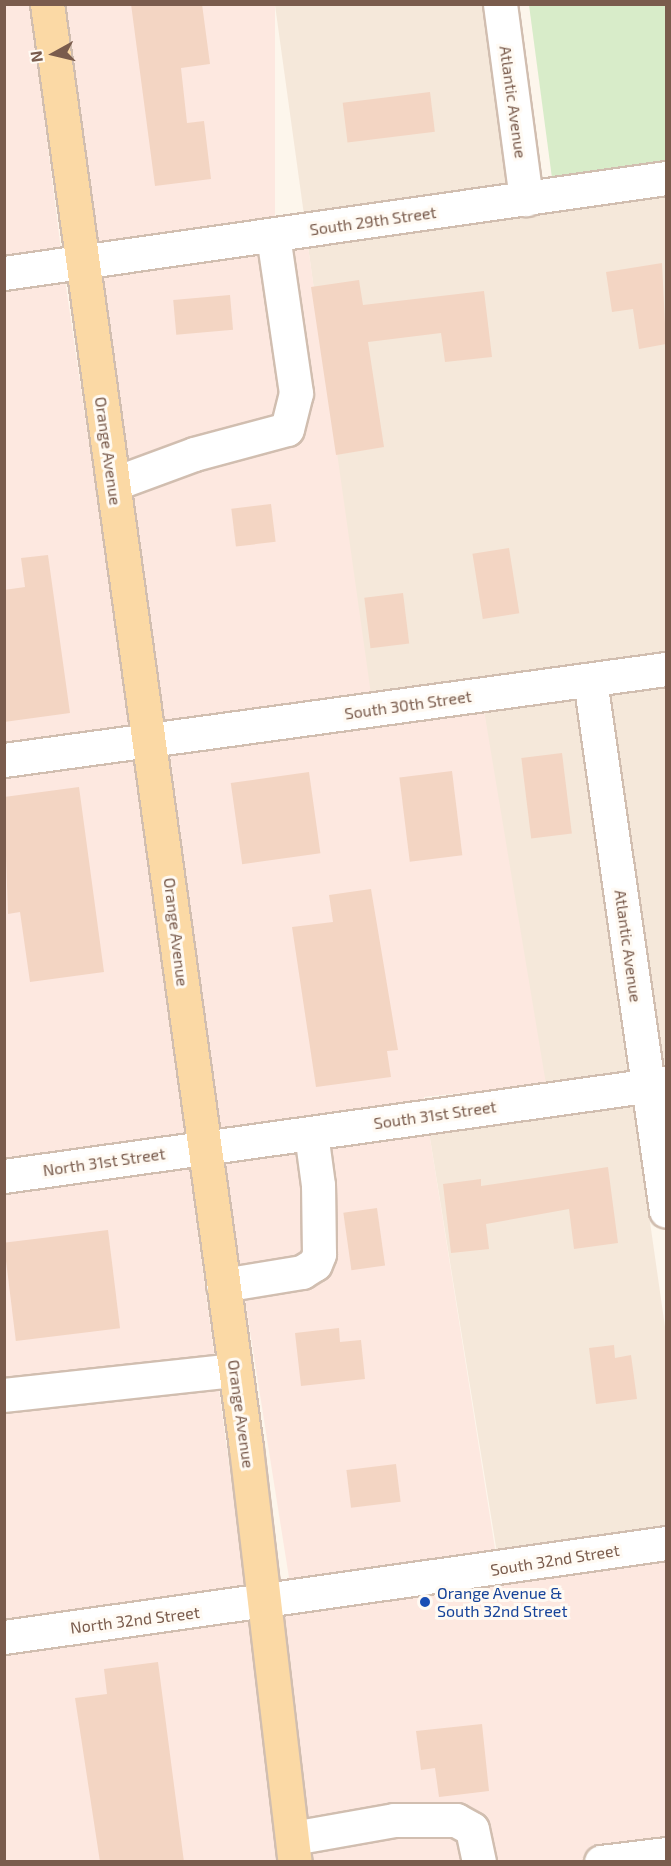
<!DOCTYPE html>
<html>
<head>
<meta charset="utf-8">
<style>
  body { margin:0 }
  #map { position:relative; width:671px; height:1866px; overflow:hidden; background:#fdf6ec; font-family:"Exo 2",sans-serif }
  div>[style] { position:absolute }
  .residential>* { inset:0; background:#f5e8da; transform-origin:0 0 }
  .commercial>* { inset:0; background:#fde8e0; transform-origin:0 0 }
  .green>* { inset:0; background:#d8ecc9 }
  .building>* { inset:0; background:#f3d5c3; transform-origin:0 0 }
  .roads { filter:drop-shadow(2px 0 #d1beb0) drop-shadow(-2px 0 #d1beb0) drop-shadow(0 2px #d1beb0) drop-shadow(0 -2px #d1beb0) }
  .minor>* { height:33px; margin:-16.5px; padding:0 16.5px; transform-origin:16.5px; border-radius:16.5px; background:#fff }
  .major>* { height:33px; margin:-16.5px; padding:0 16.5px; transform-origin:16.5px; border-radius:16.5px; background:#fbd9a5 }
  .dots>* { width:16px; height:16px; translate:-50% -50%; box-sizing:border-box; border:3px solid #fffaf3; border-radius:50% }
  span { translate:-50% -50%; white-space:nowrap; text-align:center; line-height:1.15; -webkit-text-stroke:6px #fffaf3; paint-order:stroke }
  .street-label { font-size:16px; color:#7a5c4d }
  .transit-label { font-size:16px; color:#164399 }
  .left { translate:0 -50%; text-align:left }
  .frame { position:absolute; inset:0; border:6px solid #7a5c4d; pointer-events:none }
  .north { position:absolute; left:24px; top:24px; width:60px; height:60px; -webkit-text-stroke:4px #fffaf3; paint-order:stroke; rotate:262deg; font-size:16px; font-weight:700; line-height:24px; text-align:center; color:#7a5c4d }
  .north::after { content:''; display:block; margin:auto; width:21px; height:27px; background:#7a5c4d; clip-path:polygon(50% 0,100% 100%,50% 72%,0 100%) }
</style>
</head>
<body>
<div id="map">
  <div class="residential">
    <div style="clip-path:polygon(275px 5px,483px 5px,507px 186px,304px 215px)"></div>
    <div style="clip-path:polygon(666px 194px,666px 654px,369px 695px,308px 246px)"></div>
    <div style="clip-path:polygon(666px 685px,666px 1067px,663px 1068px,610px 693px)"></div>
    <div style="left:575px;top:698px;width:378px;height:92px;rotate:82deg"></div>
    <div style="clip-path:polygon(633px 1103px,666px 1334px,666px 1528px,497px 1553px,429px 1132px)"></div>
  </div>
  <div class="commercial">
    <div style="clip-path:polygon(4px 5px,30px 5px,61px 250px,4px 257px)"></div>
    <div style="left:65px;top:5px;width:210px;height:242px"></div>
    <div style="left:308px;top:246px;width:453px;height:210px;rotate:82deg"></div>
    <div style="clip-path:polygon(65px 280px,131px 727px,5px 745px,4px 288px)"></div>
    <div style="clip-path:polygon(484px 710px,546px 1084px,424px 1097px,424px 1102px,219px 1131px,170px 754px)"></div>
    <div style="clip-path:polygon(135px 758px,185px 1136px,5px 1160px,4px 776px)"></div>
    <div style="left:429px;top:1132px;width:426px;height:208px;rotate:81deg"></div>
    <div style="clip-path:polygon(189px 1167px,246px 1590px,5px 1621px,4px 1192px)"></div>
    <div style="clip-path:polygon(666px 1559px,666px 1861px,313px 1861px,285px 1616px)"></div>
    <div style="clip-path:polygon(250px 1621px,278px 1861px,5px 1861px,4px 1653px)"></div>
  </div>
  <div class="green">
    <div style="clip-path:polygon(529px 5px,666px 5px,666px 162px,552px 178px)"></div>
  </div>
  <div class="building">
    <div style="clip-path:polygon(131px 4px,202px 4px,210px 64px,181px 68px,187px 123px,204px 121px,211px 179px,155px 186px)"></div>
    <div style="left:430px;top:92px;width:40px;height:88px;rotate:83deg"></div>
    <div style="clip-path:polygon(662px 263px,666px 344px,639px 349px,633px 309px,612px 312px,606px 272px)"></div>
    <div style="clip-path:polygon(359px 280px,363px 305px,484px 291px,492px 357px,445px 362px,441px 333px,368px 342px,384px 447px,336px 455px,311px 287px)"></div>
    <div style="left:230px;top:295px;width:35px;height:57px;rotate:85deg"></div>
    <div style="left:271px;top:504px;width:38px;height:40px;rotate:83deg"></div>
    <div style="left:509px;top:548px;width:66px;height:37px;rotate:81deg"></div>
    <div style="clip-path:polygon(48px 555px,70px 713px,4px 722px,4px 590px,25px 587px,21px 558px)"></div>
    <div style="left:403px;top:593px;width:51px;height:39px;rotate:83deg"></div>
    <div style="left:562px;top:753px;width:81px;height:41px;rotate:83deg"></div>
    <div style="left:452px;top:771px;width:85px;height:53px;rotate:83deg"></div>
    <div style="left:309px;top:772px;width:82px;height:79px;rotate:82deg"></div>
    <div style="clip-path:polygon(79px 787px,104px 972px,30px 982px,20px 912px,8px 914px,4px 797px)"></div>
    <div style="clip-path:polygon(371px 889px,398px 1050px,387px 1051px,391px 1077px,316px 1087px,292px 927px,333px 922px,329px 895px)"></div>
    <div style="clip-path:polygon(608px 1167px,618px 1243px,574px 1249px,569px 1209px,486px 1224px,489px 1249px,451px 1253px,443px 1184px,481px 1179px,481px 1186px)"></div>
    <div style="left:377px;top:1208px;width:58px;height:34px;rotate:82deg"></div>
    <div style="left:108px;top:1230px;width:99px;height:105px;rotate:83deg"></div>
    <div style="clip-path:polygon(339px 1328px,340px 1342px,361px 1340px,365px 1379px,301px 1386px,295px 1333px)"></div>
    <div style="clip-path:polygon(614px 1345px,615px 1358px,631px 1355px,637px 1399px,596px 1404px,589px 1348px)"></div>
    <div style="left:396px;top:1464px;width:38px;height:50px;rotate:83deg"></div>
    <div style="clip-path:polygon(158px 1662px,184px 1862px,100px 1862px,75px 1698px,107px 1694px,104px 1669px)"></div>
    <div style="clip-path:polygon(482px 1724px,489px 1791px,439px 1797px,435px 1768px,421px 1770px,416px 1731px)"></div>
  </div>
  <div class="roads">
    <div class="minor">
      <div style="left:500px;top:4px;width:197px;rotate:82.4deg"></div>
      <div style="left:4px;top:273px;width:669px;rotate:-8.17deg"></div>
      <div style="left:113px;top:484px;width:86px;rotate:-20.3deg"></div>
      <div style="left:194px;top:454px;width:96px;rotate:-15deg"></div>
      <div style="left:287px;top:429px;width:37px;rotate:-76deg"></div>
      <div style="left:296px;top:393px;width:160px;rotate:-98.3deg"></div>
      <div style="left:590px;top:680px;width:536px;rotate:81.85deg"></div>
      <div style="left:4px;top:760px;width:668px;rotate:-7.83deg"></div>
      <div style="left:4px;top:1176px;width:669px;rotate:-8deg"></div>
      <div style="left:223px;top:1285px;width:80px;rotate:-9.3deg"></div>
      <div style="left:302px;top:1272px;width:15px;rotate:-32deg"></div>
      <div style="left:315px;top:1264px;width:11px;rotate:-68deg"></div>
      <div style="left:319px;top:1254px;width:69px;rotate:-90.8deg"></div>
      <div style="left:318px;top:1185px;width:52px;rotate:-97.7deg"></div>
      <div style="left:4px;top:1395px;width:232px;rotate:-6.2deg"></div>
      <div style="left:4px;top:1637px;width:669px;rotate:-8.08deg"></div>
      <div style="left:293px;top:1838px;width:103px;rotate:-10.1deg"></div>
      <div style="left:394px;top:1820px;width:62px"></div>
      <div style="left:456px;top:1820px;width:18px;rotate:29deg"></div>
      <div style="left:472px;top:1829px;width:34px;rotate:78deg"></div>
      <div style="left:601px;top:1862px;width:65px;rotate:-7deg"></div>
    </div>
    <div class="major">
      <div style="left:47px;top:4px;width:1458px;rotate:82.15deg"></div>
      <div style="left:246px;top:1448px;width:417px;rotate:83.3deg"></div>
    </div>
  </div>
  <div class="dots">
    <div style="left:425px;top:1602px;background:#1a4fb4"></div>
  </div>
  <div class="street-label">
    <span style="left:513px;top:102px;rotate:82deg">Atlantic Avenue</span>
    <span style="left:373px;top:221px;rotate:-8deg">South 29th Street</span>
    <span style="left:108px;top:451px;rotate:82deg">Orange Avenue</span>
    <span style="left:408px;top:705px;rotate:-8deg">South 30th Street</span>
    <span style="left:176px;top:932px;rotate:83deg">Orange Avenue</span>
    <span style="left:628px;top:946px;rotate:82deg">Atlantic Avenue</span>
    <span style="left:435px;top:1115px;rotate:-8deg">South 31st Street</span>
    <span style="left:104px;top:1162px;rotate:-8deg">North 31st Street</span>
    <span style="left:241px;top:1414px;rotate:82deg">Orange Avenue</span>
    <span style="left:555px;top:1560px;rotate:-9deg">South 32nd Street</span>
    <span style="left:135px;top:1620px;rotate:-7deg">North 32nd Street</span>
  </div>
  <div class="transit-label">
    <span class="left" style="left:437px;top:1602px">Orange Avenue &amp;<br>South 32nd Street</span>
  </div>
  <div class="frame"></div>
  <div class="north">N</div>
</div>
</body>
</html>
